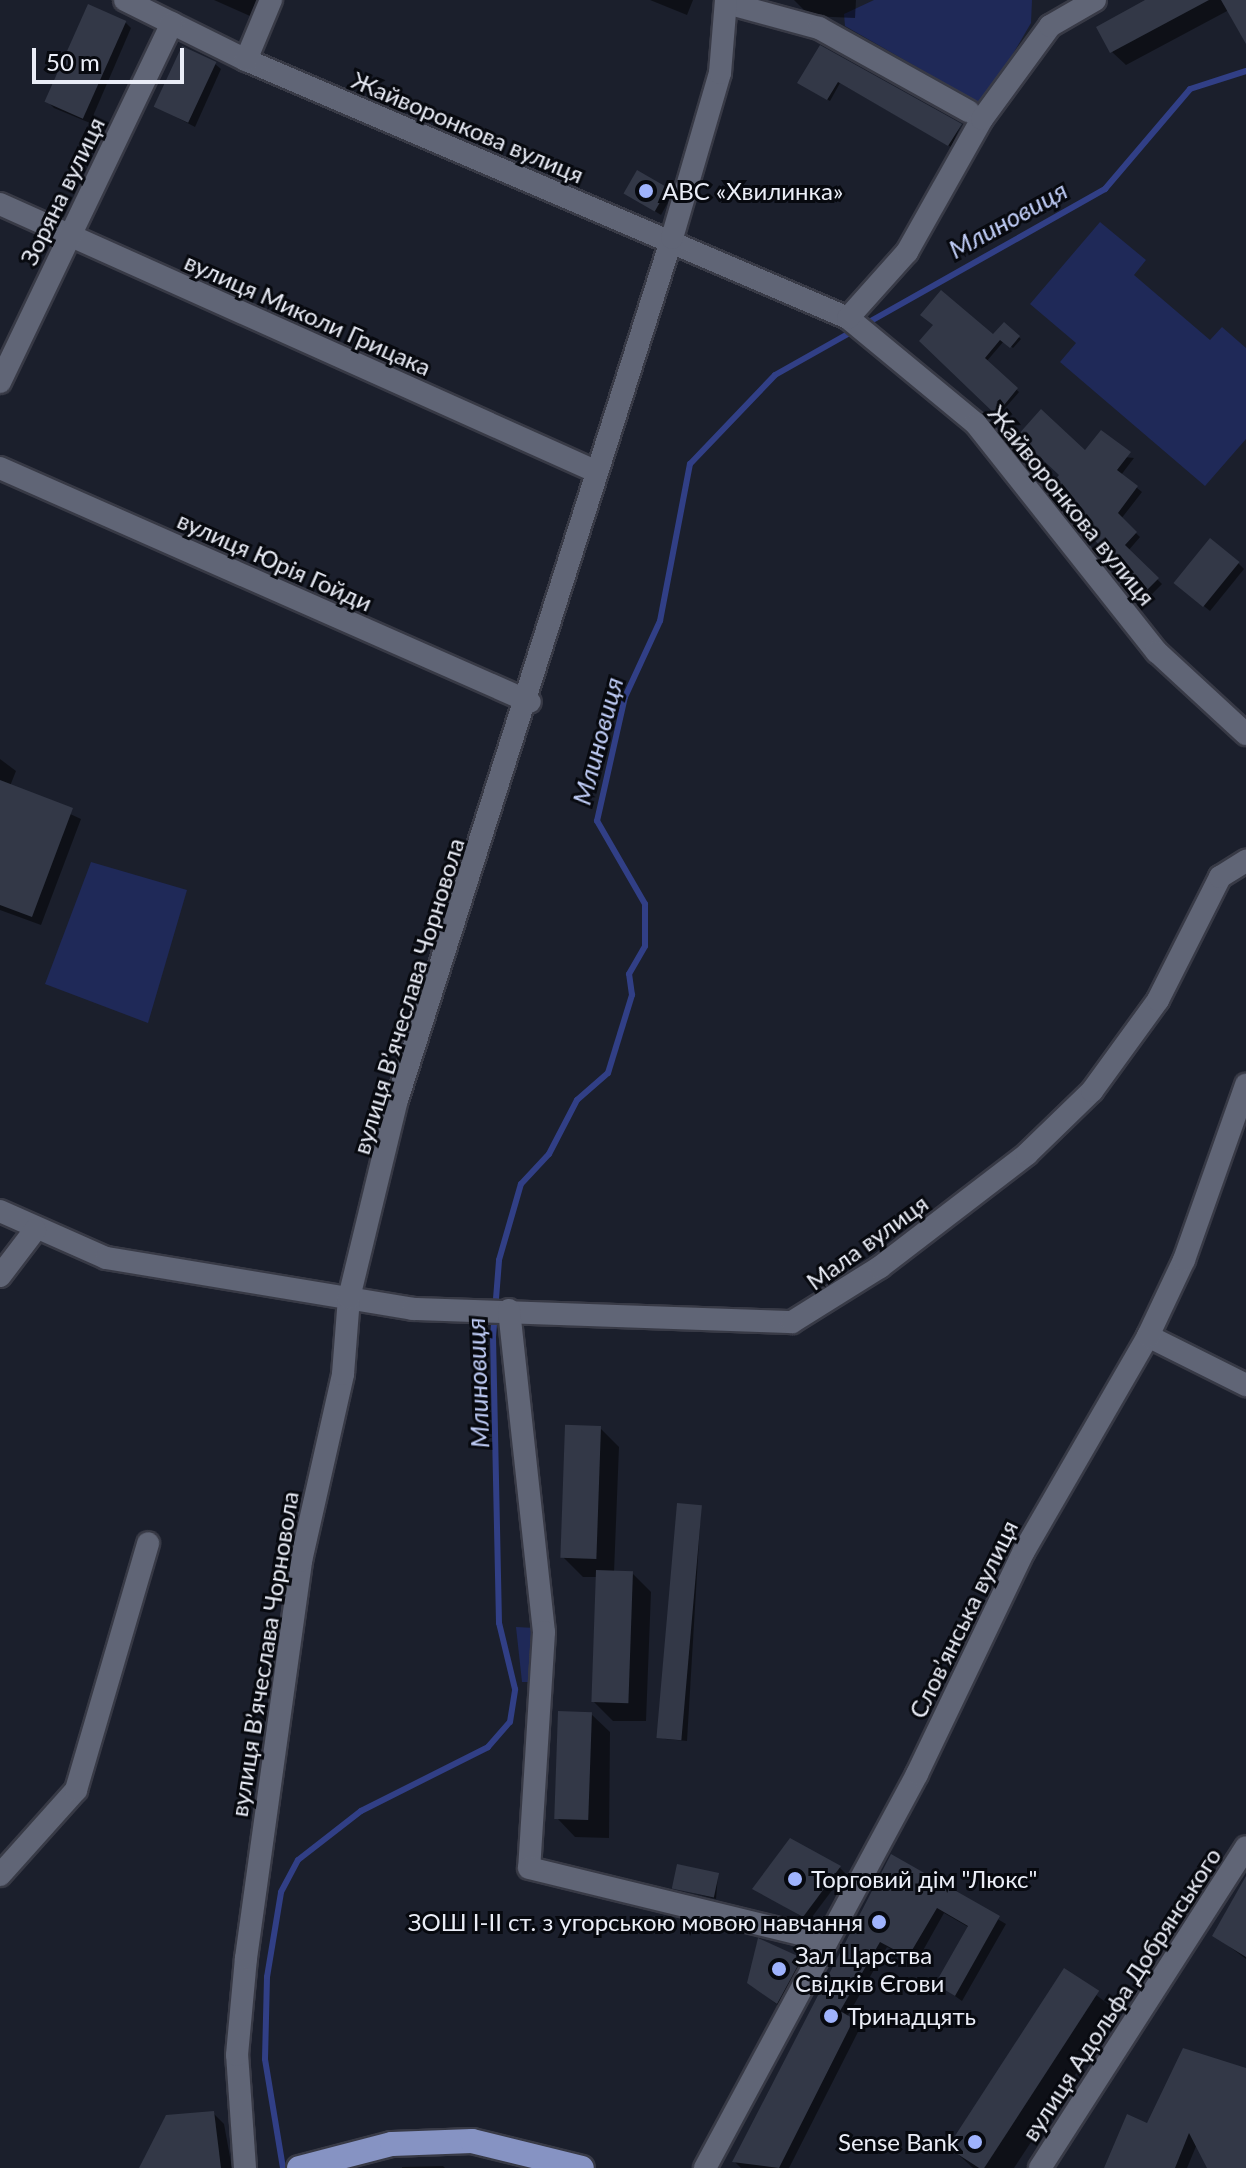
<!DOCTYPE html>
<html>
<head>
<meta charset="utf-8">
<style>
  body { margin:0 }
  #map { position:relative; width:1246px; height:2168px; overflow:hidden; background:#1b1f2c; font-family:Lato,sans-serif }
  div>[style] { position:absolute }
  .green>* { inset:0; background:#1f2958 }
  .shadow>* { inset:0; background:#0007 }
  .stream>* { height:6px; margin:-3px; padding:0 3px; transform-origin:3px; border-radius:3px; background:#313f86 }
  .building>* { inset:0; background:#333847; transform-origin:0 0 }
  .roads { filter:drop-shadow(2px 0 #383a46) drop-shadow(-2px 0 #383a46) drop-shadow(0 2px #383a46) drop-shadow(0 -2px #383a46) }
  .minor>* { height:22px; margin:-11px; padding:0 11px; transform-origin:11px; border-radius:11px; background:#606576 }
  .major>* { height:24px; margin:-12px; padding:0 12px; transform-origin:12px; border-radius:12px; background:#8693c3 }
  .dots>* { width:22px; height:22px; translate:-50% -50%; box-sizing:border-box; border:4px solid #07090f; border-radius:50% }
  span { translate:-50% -50%; white-space:nowrap; text-align:center; line-height:1.15; -webkit-text-stroke:6px #07090f; paint-order:stroke }
  .street-label { font-size:24px; color:#eaedf7 }
  .poi-label { font-size:24px; color:#eaedf7 }
  .left { translate:0 -50%; text-align:left }
  .right { translate:-100% -50%; text-align:right }
  .water-label { font-size:26px; color:#bfccf6; font-style:italic }
  .scale { position:absolute; left:32px; top:48px; width:152px; height:36px; box-sizing:border-box; border:4px solid #eaedf7; border-top:0; padding-left:10px; font-size:24px; line-height:28px; white-space:nowrap; color:#eaedf7; -webkit-text-stroke:6px #07090f; paint-order:stroke }
</style>
</head>
<body>
<div id="map">
  <div class="green">
    <div style="clip-path:polygon(874px 0,1032px 0,1031px 23px,983px 105px,845px 26px,844px 14px)"></div>
    <div style="clip-path:polygon(1100px 222px,1146px 260px,1134px 275px,1210px 340px,1222px 327px,1246px 348px,1246px 439px,1205px 486px,1060px 362px,1076px 343px,1030px 304px)"></div>
    <div style="clip-path:polygon(91px 862px,187px 890px,148px 1023px,45px 984px)"></div>
    <div style="clip-path:polygon(516px 1627px,535px 1628px,533px 1682px,522px 1682px)"></div>
  </div>
  <div class="shadow">
    <div style="clip-path:polygon(214px 0,257px 0,250px 16px)"></div>
    <div style="clip-path:polygon(650px 0,693px 0,687px 15px)"></div>
    <div style="clip-path:polygon(794px 0,856px 0,855px 18px,810px 16px)"></div>
    <div style="clip-path:polygon(1150px 0,1246px 0,1246px 34px,1229px 10px,1126px 65px,1112px 52px)"></div>
    <div style="clip-path:polygon(125px 22px,131px 28px,90px 123px,54px 108px,48px 102px)"></div>
    <div style="clip-path:polygon(821px 47px,961px 125px,951px 147px,840px 83px,830px 101px,802px 85px)"></div>
    <div style="clip-path:polygon(215px 64px,221px 69px,195px 127px,157px 107px)"></div>
    <div style="clip-path:polygon(666px 189px,672px 195px,661px 215px,626px 193px)"></div>
    <div style="clip-path:polygon(1004px 325px,1021px 339px,1013px 348px,1004px 341px,986px 362px,1019px 392px,999px 415px,922px 341px,993px 337px)"></div>
    <div style="clip-path:polygon(1086px 453px,1134px 458px,1121px 475px,1142px 492px,1121px 519px,1140px 537px,1128px 551px,1162px 584px,1152px 594px,1079px 522px,1086px 516px)"></div>
    <div style="clip-path:polygon(1238px 563px,1244px 569px,1210px 611px,1183px 589px)"></div>
    <div style="clip-path:polygon(0 759px,16px 771px,10px 786px,81px 819px,41px 925px,0 910px)"></div>
    <div style="clip-path:polygon(600px 1428px,619px 1447px,614px 1573px,632px 1573px,651px 1592px,646px 1721px,613px 1721px,594px 1702px,597px 1577px,583px 1577px,564px 1558px)"></div>
    <div style="clip-path:polygon(701px 1507px,687px 1741px,665px 1739px,663px 1737px)"></div>
    <div style="clip-path:polygon(591px 1714px,610px 1732px,609px 1838px,575px 1837px,557px 1818px)"></div>
    <div style="clip-path:polygon(892px 1857px,1006px 1924px,962px 2001px,938px 1984px,970px 1928px,944px 1913px,916px 1963px,887px 1947px,847px 2017px,860px 2028px,789px 2168px,741px 2168px,735px 2162px)"></div>
    <div style="clip-path:polygon(839px 1867px,845px 1873px,809px 1921px,754px 1888px)"></div>
    <div style="clip-path:polygon(718px 1875px,716px 1899px,674px 1888px)"></div>
    <div style="clip-path:polygon(1246px 1891px,1246px 1959px,1214px 1935px)"></div>
    <div style="clip-path:polygon(759px 1941px,813px 1972px,790px 2015px,750px 1983px)"></div>
    <div style="clip-path:polygon(1065px 1971px,1117px 2011px,1014px 2168px,973px 2168px,950px 2147px)"></div>
    <div style="clip-path:polygon(1246px 2073px,1246px 2168px,1210px 2168px,1197px 2144px,1187px 2168px,1107px 2168px,1148px 2125px)"></div>
    <div style="clip-path:polygon(213px 2113px,224px 2124px,232px 2168px,148px 2168px)"></div>
    <div style="clip-path:polygon(443px 2166px,445px 2168px,402px 2168px,402px 2167px)"></div>
  </div>
  <div class="stream">
    <div style="left:283px;top:2168px;width:110px;rotate:-99.4deg"></div>
    <div style="left:265px;top:2059px;width:82px;rotate:-88.6deg"></div>
    <div style="left:267px;top:1977px;width:86px;rotate:-80.6deg"></div>
    <div style="left:281px;top:1892px;width:36px;rotate:-62deg"></div>
    <div style="left:298px;top:1860px;width:80px;rotate:-37.9deg"></div>
    <div style="left:361px;top:1811px;width:142px;rotate:-26.7deg"></div>
    <div style="left:488px;top:1747px;width:33px;rotate:-49deg"></div>
    <div style="left:510px;top:1722px;width:33px;rotate:-81deg"></div>
    <div style="left:515px;top:1689px;width:68px;rotate:-103.6deg"></div>
    <div style="left:499px;top:1623px;width:286px;rotate:-91.2deg"></div>
    <div style="left:493px;top:1337px;width:77px;rotate:-85.5deg"></div>
    <div style="left:499px;top:1260px;width:79px;rotate:-73.9deg"></div>
    <div style="left:521px;top:1184px;width:41px;rotate:-47deg"></div>
    <div style="left:549px;top:1154px;width:61px;rotate:-62.6deg"></div>
    <div style="left:577px;top:1100px;width:41px;rotate:-41.1deg"></div>
    <div style="left:608px;top:1073px;width:82px;rotate:-72.9deg"></div>
    <div style="left:632px;top:995px;width:21px;rotate:-98deg"></div>
    <div style="left:629px;top:974px;width:32px;rotate:-60deg"></div>
    <div style="left:645px;top:946px;width:42px;rotate:-90deg"></div>
    <div style="left:645px;top:904px;width:96px;rotate:-120deg"></div>
    <div style="left:597px;top:821px;width:127px;rotate:-77.3deg"></div>
    <div style="left:625px;top:697px;width:84px;rotate:-65.3deg"></div>
    <div style="left:660px;top:621px;width:160px;rotate:-79.2deg"></div>
    <div style="left:690px;top:464px;width:123px;rotate:-46.3deg"></div>
    <div style="left:775px;top:375px;width:379px;rotate:-29.4deg"></div>
    <div style="left:1105px;top:189px;width:131px;rotate:-49.6deg"></div>
    <div style="left:1190px;top:89px;width:59px;rotate:-17.8deg"></div>
  </div>
  <div class="building">
    <div style="clip-path:polygon(1145px 0,1209px 0,1110px 53px,1096px 27px)"></div>
    <div style="clip-path:polygon(1221px 0,1246px 0,1246px 44px)"></div>
    <div style="left:88px;top:4px;width:42px;height:107px;rotate:24deg"></div>
    <div style="clip-path:polygon(820px 45px,962px 124px,948px 146px,838px 82px,827px 100px,797px 83px)"></div>
    <div style="left:182px;top:46px;width:38px;height:67px;rotate:25deg"></div>
    <div style="left:637px;top:170px;width:36px;height:27px;rotate:30deg"></div>
    <div style="clip-path:polygon(941px 290px,993px 334px,1004px 322px,1020px 336px,1010px 348px,1000px 340px,985px 358px,1018px 388px,996px 415px,919px 341px,933px 325px,920px 315px)"></div>
    <div style="clip-path:polygon(1041px 409px,1085px 450px,1101px 430px,1131px 452px,1117px 470px,1138px 486px,1118px 513px,1137px 532px,1125px 545px,1159px 578px,1146px 591px,1076px 522px,1083px 515px,1049px 487px,1059px 475px,1017px 436px)"></div>
    <div style="left:1210px;top:538px;width:38px;height:58px;rotate:39deg"></div>
    <div style="clip-path:polygon(0 780px,73px 808px,32px 917px,0 905px)"></div>
    <div style="left:601px;top:1426px;width:133px;height:36px;rotate:92deg"></div>
    <div style="left:677px;top:1503px;width:25px;height:236px;rotate:5deg"></div>
    <div style="left:596px;top:1570px;width:37px;height:132px;rotate:2deg"></div>
    <div style="left:558px;top:1711px;width:34px;height:108px;rotate:2deg"></div>
    <div style="clip-path:polygon(790px 1838px,841px 1866px,803px 1917px,752px 1889px)"></div>
    <div style="clip-path:polygon(891px 1854px,1000px 1916px,955px 1996px,935px 1984px,968px 1926px,937px 1908px,908px 1957px,880px 1942px,840px 2011px,854px 2019px,779px 2168px,732px 2162px)"></div>
    <div style="left:677px;top:1864px;width:43px;height:25px;rotate:12deg"></div>
    <div style="clip-path:polygon(1246px 1876px,1246px 1957px,1212px 1936px)"></div>
    <div style="clip-path:polygon(758px 1938px,802px 1958px,777px 2004px,747px 1983px)"></div>
    <div style="left:1064px;top:1968px;width:42px;height:214px;rotate:33deg"></div>
    <div style="clip-path:polygon(1183px 2048px,1246px 2068px,1246px 2168px,1207px 2168px,1189px 2133px,1175px 2168px,1104px 2168px,1127px 2114px,1147px 2123px)"></div>
    <div style="clip-path:polygon(214px 2111px,221px 2168px,139px 2168px,166px 2115px)"></div>
  </div>
  <div class="roads">
    <div class="minor">
      <div style="left:125px;top:0;width:135px;rotate:26.4deg"></div>
      <div style="left:246px;top:60px;width:655px;rotate:23.2deg"></div>
      <div style="left:848px;top:318px;width:166px;rotate:39.6deg"></div>
      <div style="left:976px;top:424px;width:291px;rotate:51.6deg"></div>
      <div style="left:1157px;top:652px;width:121px;rotate:42.7deg"></div>
      <div style="left:727px;top:3px;width:95px;rotate:15.2deg"></div>
      <div style="left:819px;top:28px;width:171px;rotate:29.1deg"></div>
      <div style="left:246px;top:60px;width:65px;rotate:-67.4deg"></div>
      <div style="left:0;top:204px;width:652px;rotate:24.17deg"></div>
      <div style="left:848px;top:318px;width:89px;rotate:-48.2deg"></div>
      <div style="left:907px;top:252px;width:153px;rotate:-60.6deg"></div>
      <div style="left:982px;top:119px;width:115px;rotate:-53.8deg"></div>
      <div style="left:1050px;top:26px;width:52px;rotate:-30deg"></div>
      <div style="left:0;top:382px;width:398px;rotate:-64.4deg"></div>
      <div style="left:0;top:468px;width:579px;rotate:23.82deg"></div>
      <div style="left:0;top:1211px;width:116px;rotate:23.9deg"></div>
      <div style="left:106px;top:1258px;width:311px;rotate:9.4deg"></div>
      <div style="left:413px;top:1309px;width:379px;rotate:2deg"></div>
      <div style="left:792px;top:1322px;width:104px;rotate:-32deg"></div>
      <div style="left:880px;top:1267px;width:185px;rotate:-37.5deg"></div>
      <div style="left:1027px;top:1154px;width:91px;rotate:-44.1deg"></div>
      <div style="left:1092px;top:1091px;width:112px;rotate:-54deg"></div>
      <div style="left:1158px;top:1000px;width:138px;rotate:-63.2deg"></div>
      <div style="left:1220px;top:877px;width:31px;rotate:-32deg"></div>
      <div style="left:0;top:1276px;width:58px;rotate:-52.7deg"></div>
      <div style="left:509px;top:1310px;width:324px;rotate:83.8deg"></div>
      <div style="left:544px;top:1632px;width:236px;rotate:93.6deg"></div>
      <div style="left:529px;top:1868px;width:304px;rotate:13.7deg"></div>
      <div style="left:1148px;top:1336px;width:110px;rotate:26.6deg"></div>
      <div style="left:0;top:1875px;width:114px;rotate:-48.2deg"></div>
      <div style="left:76px;top:1790px;width:257px;rotate:-73.7deg"></div>
      <div style="left:245px;top:2168px;width:113px;rotate:-94deg"></div>
      <div style="left:237px;top:2055px;width:97px;rotate:-84.7deg"></div>
      <div style="left:246px;top:1958px;width:401px;rotate:-82.1deg"></div>
      <div style="left:301px;top:1561px;width:192px;rotate:-77.3deg"></div>
      <div style="left:343px;top:1374px;width:76px;rotate:-85.5deg"></div>
      <div style="left:349px;top:1298px;width:204px;rotate:-76.4deg"></div>
      <div style="left:397px;top:1100px;width:905px;rotate:-72.31deg"></div>
      <div style="left:672px;top:238px;width:172px;rotate:-73.8deg"></div>
      <div style="left:720px;top:73px;width:73px;rotate:-85.3deg"></div>
      <div style="left:705px;top:2168px;width:447px;rotate:-61.7deg"></div>
      <div style="left:917px;top:1774px;width:247px;rotate:-64.4deg"></div>
      <div style="left:1024px;top:1551px;width:248px;rotate:-60deg"></div>
      <div style="left:1148px;top:1336px;width:84px;rotate:-64.7deg"></div>
      <div style="left:1184px;top:1260px;width:186px;rotate:-70.5deg"></div>
      <div style="left:1040px;top:2168px;width:381px;rotate:-57.3deg"></div>
    </div>
    <div class="major">
      <div style="left:299px;top:2168px;width:96px;rotate:-14.5deg"></div>
      <div style="left:392px;top:2144px;width:80px;rotate:-2.1deg"></div>
      <div style="left:472px;top:2141px;width:113px;rotate:13.8deg"></div>
    </div>
  </div>
  <div class="dots">
    <div style="left:646px;top:191px;background:#9fb3fd"></div>
    <div style="left:795px;top:1879px;background:#9fb3fd"></div>
    <div style="left:879px;top:1922px;background:#9fb3fd"></div>
    <div style="left:779px;top:1969px;background:#9fb3fd"></div>
    <div style="left:831px;top:2016px;background:#9fb3fd"></div>
    <div style="left:975px;top:2142px;background:#9fb3fd"></div>
  </div>
  <div class="street-label">
    <span style="left:468px;top:127px;rotate:23deg">Жайворонкова вулиця</span>
    <span style="left:62px;top:191px;rotate:-64deg">Зоряна вулиця</span>
    <span style="left:308px;top:314px;rotate:24deg">вулиця Миколи Грицака</span>
    <span style="left:1072px;top:505px;rotate:51deg">Жайворонкова вулиця</span>
    <span style="left:275px;top:561px;rotate:24deg">вулиця Юрія Гойди</span>
    <span style="left:408px;top:996px;rotate:-73deg">вулиця Вʼячеслава Чорновола</span>
    <span style="left:867px;top:1242px;rotate:-36deg">Мала вулиця</span>
    <span style="left:963px;top:1619px;rotate:-64deg">Словʼянська вулиця</span>
    <span style="left:264px;top:1654px;rotate:-81deg">вулиця Вʼячеслава Чорновола</span>
    <span style="left:1121px;top:1994px;rotate:-57deg">вулиця Адольфа Добрянського</span>
  </div>
  <div class="poi-label">
    <span class="left" style="left:662px;top:191px">АВС «Хвилинка»</span>
    <span class="left" style="left:811px;top:1879px">Торговий дім "Люкс"</span>
    <span class="right" style="left:863px;top:1922px">ЗОШ І-ІІ ст. з угорською мовою навчання</span>
    <span class="left" style="left:795px;top:1969px">Зал Царства<br>Свідків Єгови</span>
    <span class="left" style="left:847px;top:2016px">Тринадцять</span>
    <span class="right" style="left:959px;top:2142px">Sense Bank</span>
  </div>
  <div class="water-label">
    <span style="left:1008px;top:220px;rotate:-29deg">Млиновиця</span>
    <span style="left:598px;top:741px;rotate:-75deg">Млиновиця</span>
    <span style="left:478px;top:1383px;rotate:-92deg">Млиновиця</span>
  </div>
  <div class="scale">50 m</div>
</div>
</body>
</html>
